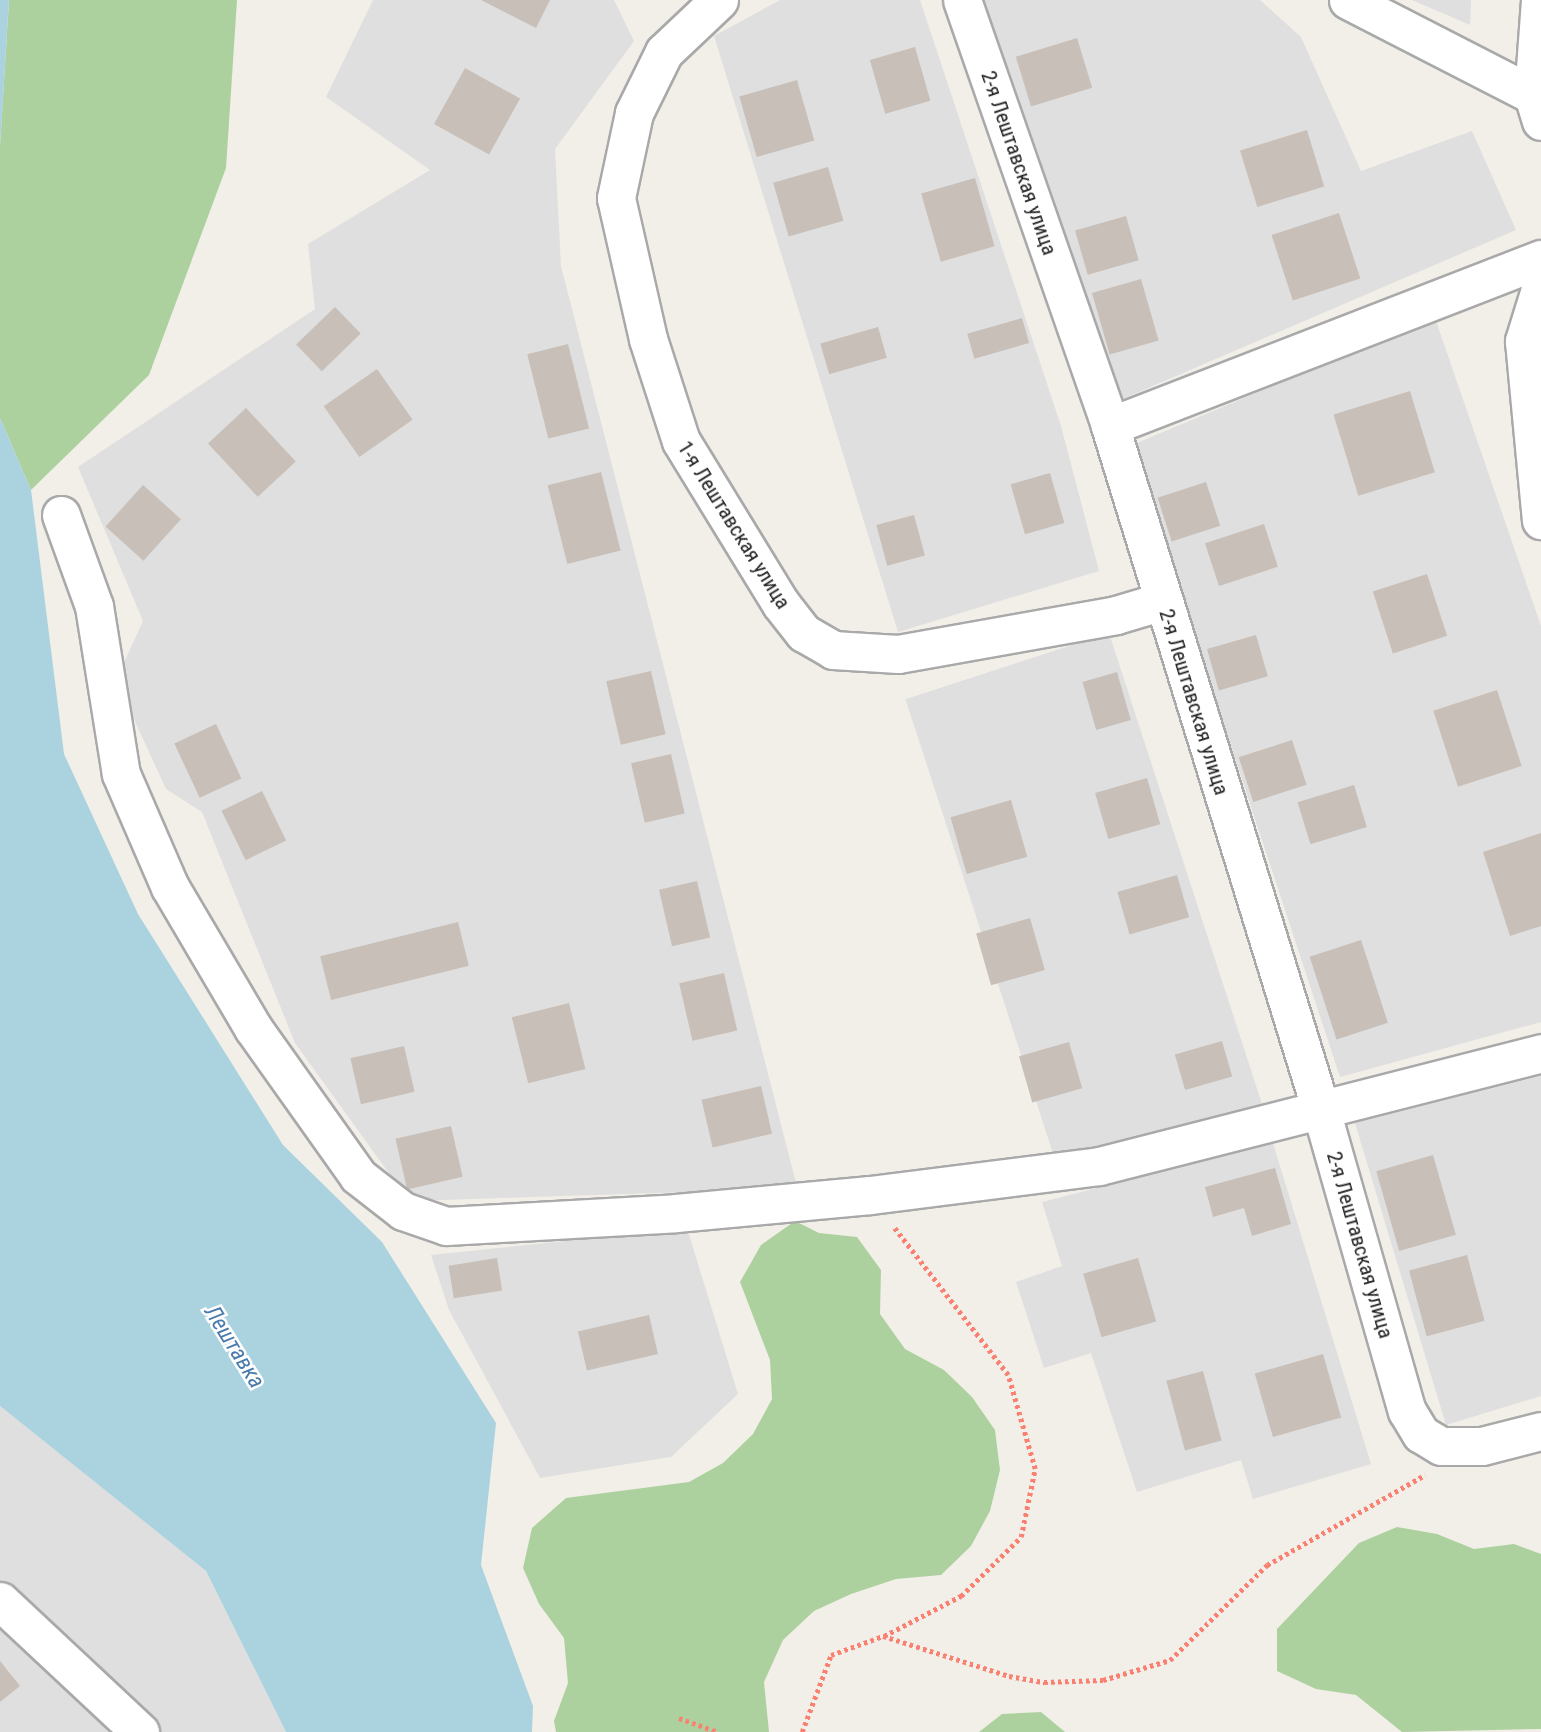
<!DOCTYPE html>
<html>
<head>
<meta charset="utf-8">
<style>
  body { margin:0 }
  #map { position:relative; width:1541px; height:1732px; overflow:hidden; background:#f2efe9; font-family:"Roboto Condensed",sans-serif }
  div>[style] { position:absolute }
  .residential>* { inset:0; background:#e0dfdf; transform-origin:0 0 }
  .forest>* { inset:0; background:#add19e }
  .water>* { inset:0; background:#aad3df }
  .building>* { inset:0; background:#c7bfb8; transform-origin:0 0 }
  .path>* { height:4.5px; margin-top:-2.25px; transform-origin:0; background:repeating-linear-gradient(90deg,#fa8072 0 3.5px,transparent 0 7px) }
  .roads { filter:drop-shadow(2px 0 #a9a9a9) drop-shadow(-2px 0 #a9a9a9) drop-shadow(0 2px #a9a9a9) drop-shadow(0 -2px #a9a9a9) }
  .minor>* { height:37px; margin:-18.5px; padding:0 18.5px; transform-origin:18.5px; border-radius:18.5px; background:#fff }
  span { translate:-50% -50%; white-space:nowrap; text-align:center; line-height:1.15; -webkit-text-stroke:5px #fff; paint-order:stroke }
  .street-label { font-size:21px; color:#222 }
  .water-label { font-size:23px; color:#4a7aab; font-style:italic }
</style>
</head>
<body>
<div id="map">
  <div class="residential">
    <div style="clip-path:polygon(373px 0,614px 0,634px 41px,555px 149px,561px 266px,796px 1183px,751px 1190px,409px 1201px,295px 1043px,202px 812px,166px 789px,116px 680px,143px 621px,78px 467px,315px 309px,308px 244px,430px 170px,326px 97px)"></div>
    <div style="clip-path:polygon(780px 0,920px 0,1061px 426px,1099px 571px,898px 632px,714px 36px)"></div>
    <div style="clip-path:polygon(984px 0,1260px 0,1301px 37px,1361px 171px,1472px 131px,1516px 230px,1118px 401px)"></div>
    <div style="clip-path:polygon(1412px 0,1471px 0,1470px 25px)"></div>
    <div style="clip-path:polygon(1435px 318px,1541px 626px,1541px 1022px,1340px 1077px,1132px 445px)"></div>
    <div style="left:1109px;top:633px;width:495px;height:214px;rotate:72deg"></div>
    <div style="clip-path:polygon(1541px 1076px,1541px 1396px,1446px 1425px,1355px 1123px)"></div>
    <div style="clip-path:polygon(1273px 1143px,1371px 1464px,1253px 1499px,1241px 1460px,1137px 1492px,1091px 1353px,1044px 1368px,1016px 1282px,1062px 1266px,1042px 1202px)"></div>
    <div style="clip-path:polygon(687px 1228px,738px 1394px,671px 1457px,540px 1478px,449px 1310px,431px 1255px)"></div>
    <div style="clip-path:polygon(0 1406px,206px 1571px,286px 1732px,0 1732px)"></div>
  </div>
  <div class="forest">
    <div style="clip-path:polygon(9px 0,237px 0,226px 168px,149px 375px,31px 490px,0 418px,0 146px)"></div>
    <div style="clip-path:polygon(795px 1221px,819px 1233px,857px 1237px,881px 1270px,880px 1314px,905px 1349px,944px 1370px,972px 1397px,995px 1430px,1000px 1470px,990px 1511px,971px 1546px,941px 1575px,896px 1579px,851px 1594px,814px 1611px,783px 1640px,764px 1682px,769px 1732px,556px 1732px,554px 1721px,568px 1683px,564px 1638px,539px 1604px,523px 1568px,532px 1528px,566px 1498px,689px 1482px,723px 1463px,753px 1434px,772px 1399px,770px 1360px,740px 1282px,761px 1245px)"></div>
    <div style="clip-path:polygon(1397px 1527px,1437px 1534px,1474px 1549px,1514px 1544px,1541px 1554px,1541px 1729px,1402px 1732px,1356px 1695px,1316px 1689px,1277px 1671px,1277px 1629px,1359px 1543px)"></div>
    <div style="clip-path:polygon(1041px 1712px,1065px 1732px,979px 1732px,1002px 1714px)"></div>
  </div>
  <div class="water">
    <div style="clip-path:polygon(0 0,9px 0,0 146px)"></div>
    <div style="clip-path:polygon(0 418px,31px 490px,64px 754px,138px 914px,283px 1145px,382px 1242px,496px 1423px,481px 1565px,533px 1706px,532px 1732px,286px 1732px,206px 1571px,0 1406px)"></div>
  </div>
  <div class="building">
    <div style="clip-path:polygon(481px 0,550px 0,536px 28px)"></div>
    <div style="left:1077px;top:38px;width:52px;height:64px;rotate:73deg"></div>
    <div style="left:915px;top:47px;width:56px;height:47px;rotate:74deg"></div>
    <div style="left:465px;top:68px;width:63px;height:64px;rotate:29deg"></div>
    <div style="left:797px;top:80px;width:63px;height:60px;rotate:74deg"></div>
    <div style="left:1307px;top:130px;width:59px;height:70px;rotate:73deg"></div>
    <div style="left:828px;top:167px;width:56px;height:57px;rotate:74deg"></div>
    <div style="left:975px;top:178px;width:71px;height:56px;rotate:74deg"></div>
    <div style="left:1339px;top:213px;width:69px;height:71px;rotate:72deg"></div>
    <div style="left:1126px;top:216px;width:46px;height:53px;rotate:74deg"></div>
    <div style="left:1141px;top:279px;width:64px;height:51px;rotate:74deg"></div>
    <div style="left:335px;top:307px;width:37px;height:54px;rotate:46deg"></div>
    <div style="left:1022px;top:318px;width:26px;height:57px;rotate:74deg"></div>
    <div style="left:878px;top:327px;width:32px;height:60px;rotate:74deg"></div>
    <div style="left:568px;top:344px;width:87px;height:42px;rotate:76deg"></div>
    <div style="left:377px;top:369px;width:62px;height:65px;rotate:55deg"></div>
    <div style="left:1410px;top:391px;width:85px;height:80px;rotate:73deg"></div>
    <div style="left:246px;top:408px;width:73px;height:52px;rotate:47deg"></div>
    <div style="left:601px;top:472px;width:81px;height:55px;rotate:76deg"></div>
    <div style="left:1050px;top:473px;width:52px;height:41px;rotate:74deg"></div>
    <div style="left:1206px;top:482px;width:46px;height:51px;rotate:72deg"></div>
    <div style="left:143px;top:485px;width:51px;height:56px;rotate:42deg"></div>
    <div style="left:914px;top:515px;width:42px;height:39px;rotate:75deg"></div>
    <div style="left:1264px;top:524px;width:45px;height:62px;rotate:72deg"></div>
    <div style="left:1427px;top:574px;width:65px;height:57px;rotate:72deg"></div>
    <div style="left:1256px;top:635px;width:43px;height:51px;rotate:74deg"></div>
    <div style="left:651px;top:671px;width:65px;height:46px;rotate:77deg"></div>
    <div style="left:1117px;top:672px;width:50px;height:36px;rotate:74deg"></div>
    <div style="left:1497px;top:690px;width:80px;height:67px;rotate:72deg"></div>
    <div style="left:216px;top:724px;width:60px;height:46px;rotate:65deg"></div>
    <div style="left:1292px;top:740px;width:47px;height:56px;rotate:72deg"></div>
    <div style="left:671px;top:754px;width:61px;height:41px;rotate:77deg"></div>
    <div style="left:1147px;top:778px;width:48px;height:54px;rotate:74deg"></div>
    <div style="left:1354px;top:785px;width:44px;height:59px;rotate:73deg"></div>
    <div style="left:262px;top:791px;width:55px;height:45px;rotate:64deg"></div>
    <div style="left:1011px;top:800px;width:59px;height:63px;rotate:74deg"></div>
    <div style="clip-path:polygon(1541px 833px,1541px 926px,1510px 936px,1483px 852px)"></div>
    <div style="left:1177px;top:875px;width:44px;height:62px;rotate:74deg"></div>
    <div style="left:697px;top:881px;width:58px;height:39px;rotate:77deg"></div>
    <div style="left:1030px;top:918px;width:54px;height:56px;rotate:74deg"></div>
    <div style="left:458px;top:922px;width:45px;height:142px;rotate:76deg"></div>
    <div style="left:1361px;top:940px;width:87px;height:54px;rotate:72deg"></div>
    <div style="left:724px;top:973px;width:59px;height:46px;rotate:77deg"></div>
    <div style="left:569px;top:1003px;width:68px;height:59px;rotate:76deg"></div>
    <div style="left:1222px;top:1041px;width:37px;height:49px;rotate:74deg"></div>
    <div style="left:1069px;top:1042px;width:48px;height:52px;rotate:74deg"></div>
    <div style="left:404px;top:1046px;width:47px;height:55px;rotate:77deg"></div>
    <div style="left:761px;top:1086px;width:49px;height:61px;rotate:77deg"></div>
    <div style="left:451px;top:1126px;width:52px;height:57px;rotate:77deg"></div>
    <div style="left:1433px;top:1155px;width:83px;height:59px;rotate:74deg"></div>
    <div style="clip-path:polygon(1275px 1168px,1291px 1224px,1252px 1236px,1244px 1208px,1213px 1217px,1205px 1187px)"></div>
    <div style="left:1467px;top:1255px;width:68px;height:60px;rotate:75deg"></div>
    <div style="left:497px;top:1258px;width:33px;height:49px;rotate:81deg"></div>
    <div style="left:1138px;top:1258px;width:66px;height:57px;rotate:74deg"></div>
    <div style="left:649px;top:1315px;width:40px;height:73px;rotate:77deg"></div>
    <div style="left:1323px;top:1354px;width:66px;height:71px;rotate:74deg"></div>
    <div style="left:1203px;top:1371px;width:72px;height:38px;rotate:75deg"></div>
    <div style="clip-path:polygon(0 1661px,20px 1686px,0 1702px)"></div>
  </div>
  <div class="path">
    <div style="left:884px;top:1636px;width:87px;rotate:-27.5deg"></div>
    <div style="left:961px;top:1596px;width:84px;rotate:-44.5deg"></div>
    <div style="left:1021px;top:1537px;width:69px;rotate:-78.4deg"></div>
    <div style="left:1035px;top:1469px;width:98px;rotate:-106deg"></div>
    <div style="left:1008px;top:1375px;width:188px;rotate:-127.7deg"></div>
    <div style="left:679px;top:1718px;width:41px;rotate:19.7deg"></div>
    <div style="left:802px;top:1732px;width:82px;rotate:-69.4deg"></div>
    <div style="left:831px;top:1655px;width:55px;rotate:-20.1deg"></div>
    <div style="left:883px;top:1636px;width:132px;rotate:17.6deg"></div>
    <div style="left:1009px;top:1676px;width:36px;rotate:10deg"></div>
    <div style="left:1044px;top:1682px;width:59px;rotate:-1.9deg"></div>
    <div style="left:1103px;top:1680px;width:70px;rotate:-16.6deg"></div>
    <div style="left:1170px;top:1660px;width:136px;rotate:-44.4deg"></div>
    <div style="left:1267px;top:1565px;width:182px;rotate:-29.7deg"></div>
  </div>
  <div class="roads">
    <div class="minor">
      <div style="left:719px;top:0;width:76px;rotate:136.6deg"></div>
      <div style="left:664px;top:52px;width:68px;rotate:116.2deg"></div>
      <div style="left:634px;top:113px;width:87px;rotate:102deg"></div>
      <div style="left:616px;top:198px;width:145px;rotate:77.2deg"></div>
      <div style="left:648px;top:339px;width:107px;rotate:72.1deg"></div>
      <div style="left:681px;top:441px;width:191px;rotate:58.5deg"></div>
      <div style="left:781px;top:604px;width:37px;rotate:52deg"></div>
      <div style="left:804px;top:633px;width:34px;rotate:30deg"></div>
      <div style="left:833px;top:650px;width:65px;rotate:3.5deg"></div>
      <div style="left:898px;top:654px;width:221px;rotate:-10.1deg"></div>
      <div style="left:1116px;top:615px;width:49px;rotate:-16.6deg"></div>
      <div style="left:962px;top:0;width:451px;rotate:70.8deg"></div>
      <div style="left:1110px;top:426px;width:716px;rotate:72.86deg"></div>
      <div style="left:1321px;top:1110px;width:313px;rotate:74.1deg"></div>
      <div style="left:1407px;top:1411px;width:27px;rotate:59deg"></div>
      <div style="left:1421px;top:1434px;width:23px;rotate:31deg"></div>
      <div style="left:1441px;top:1446px;width:41px"></div>
      <div style="left:1482px;top:1446px;width:61px;rotate:-14.3deg"></div>
      <div style="left:1348px;top:0;width:208px;rotate:27.2deg"></div>
      <div style="left:1540px;top:0;width:95px;rotate:94.2deg"></div>
      <div style="left:1533px;top:95px;width:27px;rotate:73deg"></div>
      <div style="left:1541px;top:286px;width:58px;rotate:107.2deg"></div>
      <div style="left:1524px;top:341px;width:180px;rotate:84.6deg"></div>
      <div style="left:1110px;top:426px;width:462px;rotate:-21.2deg"></div>
      <div style="left:61px;top:515px;width:97px;rotate:70.1deg"></div>
      <div style="left:94px;top:606px;width:170px;rotate:80.9deg"></div>
      <div style="left:121px;top:774px;width:123px;rotate:66.6deg"></div>
      <div style="left:170px;top:887px;width:164px;rotate:59.5deg"></div>
      <div style="left:253px;top:1028px;width:181px;rotate:54.6deg"></div>
      <div style="left:358px;top:1176px;width:57px;rotate:37.9deg"></div>
      <div style="left:403px;top:1211px;width:46px;rotate:19.2deg"></div>
      <div style="left:446px;top:1226px;width:230px;rotate:-3.2deg"></div>
      <div style="left:676px;top:1213px;width:195px;rotate:-5.3deg"></div>
      <div style="left:870px;top:1195px;width:231px;rotate:-7.2deg"></div>
      <div style="left:1099px;top:1166px;width:456px;rotate:-14.3deg"></div>
      <div style="left:0;top:1601px;width:192px;rotate:43.1deg"></div>
    </div>
  </div>
  <div class="street-label">
    <span style="left:1019px;top:163px;rotate:71deg">2-я Лештавская улица</span>
    <span style="left:734px;top:525px;rotate:58deg">1-я Лештавская улица</span>
    <span style="left:1194px;top:702px;rotate:73deg">2-я Лештавская улица</span>
    <span style="left:1360px;top:1245px;rotate:74deg">2-я Лештавская улица</span>
  </div>
  <div class="water-label">
    <span style="left:234px;top:1347px;rotate:58deg">Лештавка</span>
  </div>
</div>
</body>
</html>
